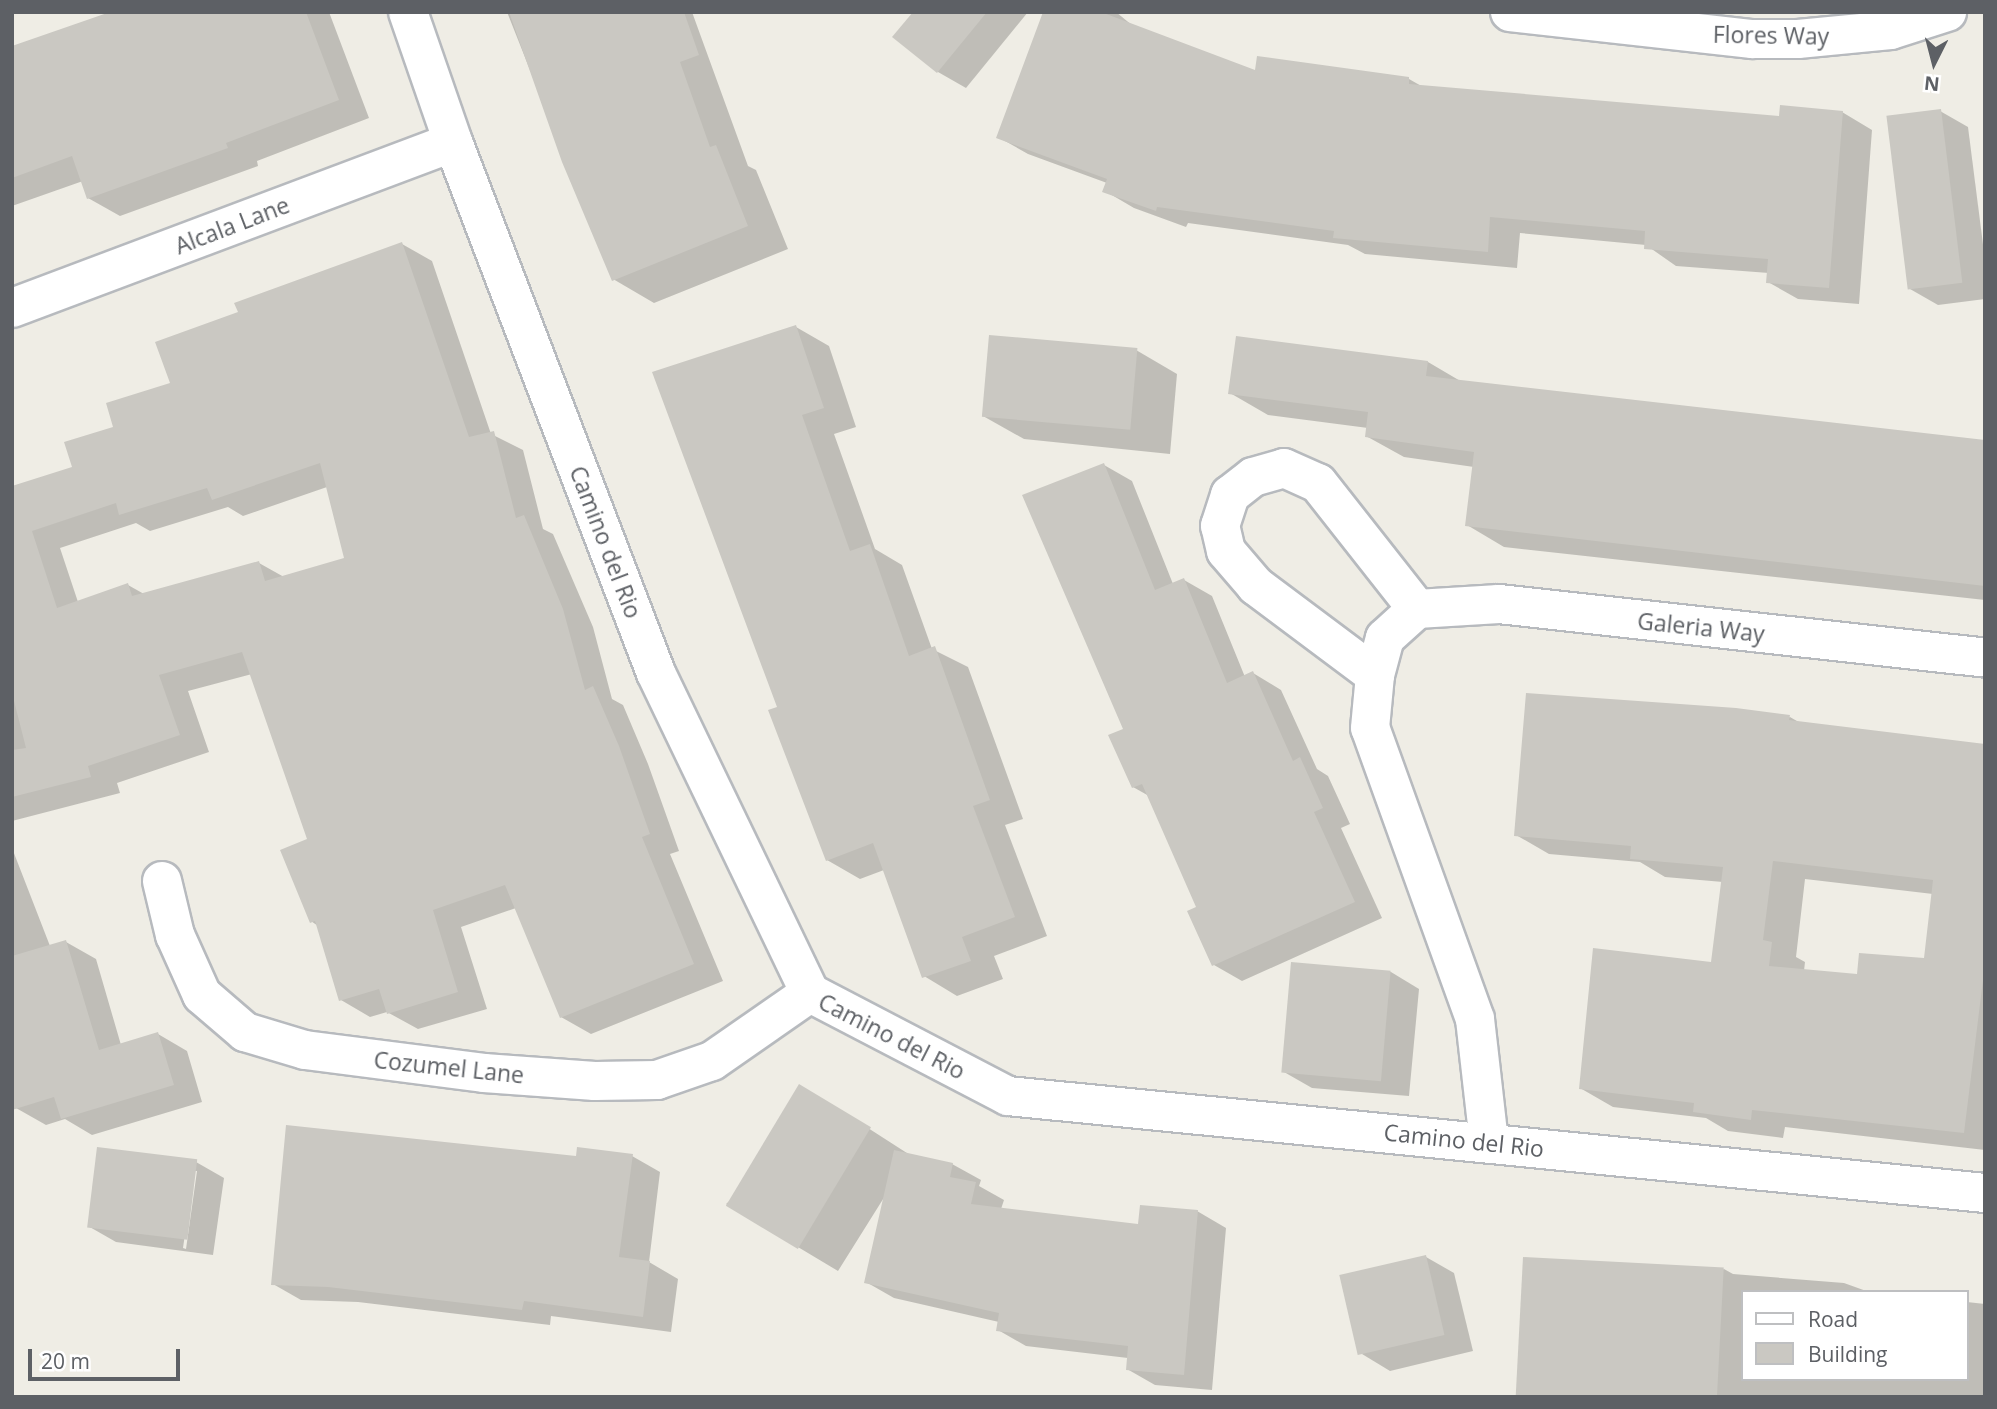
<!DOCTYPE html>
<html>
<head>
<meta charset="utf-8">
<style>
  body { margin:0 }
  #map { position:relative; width:1997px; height:1409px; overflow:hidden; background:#efede5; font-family:"Open Sans",sans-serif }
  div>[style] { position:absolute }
  .shadow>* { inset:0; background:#0003 }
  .building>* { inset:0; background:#cac8c2; transform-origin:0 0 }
  .roads { filter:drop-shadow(2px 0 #b7babe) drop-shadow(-2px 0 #b7babe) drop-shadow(0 2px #b7babe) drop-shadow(0 -2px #b7babe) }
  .street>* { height:38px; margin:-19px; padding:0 19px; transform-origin:19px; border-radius:19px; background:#fff }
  span { translate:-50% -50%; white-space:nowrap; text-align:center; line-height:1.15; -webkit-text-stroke:7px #fff; paint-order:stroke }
  .street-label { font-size:23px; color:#5d6065 }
  .frame { position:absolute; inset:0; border:14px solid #5d6065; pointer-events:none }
  .legend { position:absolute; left:1741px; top:1290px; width:228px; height:91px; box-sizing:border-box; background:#fff; border:2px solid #bebfc1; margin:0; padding:9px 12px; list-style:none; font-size:21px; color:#5d6065 }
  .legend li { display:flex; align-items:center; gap:14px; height:35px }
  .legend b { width:35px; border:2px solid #bebfc1 }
  .north { position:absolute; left:1899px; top:28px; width:70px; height:70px; -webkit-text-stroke:5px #fff; paint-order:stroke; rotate:186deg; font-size:19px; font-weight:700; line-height:28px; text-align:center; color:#5d6065 }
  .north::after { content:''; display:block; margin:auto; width:24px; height:32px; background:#5d6065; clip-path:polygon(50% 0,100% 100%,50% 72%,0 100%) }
  .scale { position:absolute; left:28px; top:1349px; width:152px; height:32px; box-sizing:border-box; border:4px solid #5d6065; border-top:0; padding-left:9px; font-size:21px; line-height:24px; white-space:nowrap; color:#5d6065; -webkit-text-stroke:5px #fff; paint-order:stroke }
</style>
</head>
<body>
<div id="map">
  <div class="shadow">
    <div style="clip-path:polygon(115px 12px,329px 12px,369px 118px,257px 161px,258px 166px,120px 216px,88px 198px,83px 181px,12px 206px,12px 77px)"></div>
    <div style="clip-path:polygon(507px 12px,692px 12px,748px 166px,756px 170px,788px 249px,654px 303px,613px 279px)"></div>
    <div style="clip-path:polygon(915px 12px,1028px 12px,966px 88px,938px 72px)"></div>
    <div style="clip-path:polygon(1045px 12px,1116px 12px,1133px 26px,1256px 73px,1409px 79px,1423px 87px,1781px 118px,1842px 112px,1872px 130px,1859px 304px,1798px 299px,1768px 282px,1769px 273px,1676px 266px,1646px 245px,1520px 233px,1517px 268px,1365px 254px,1348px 245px,1188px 223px,1186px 227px,1134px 208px,1105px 191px,1107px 183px,1028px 154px,998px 137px)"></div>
    <div style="clip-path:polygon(1940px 111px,1968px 127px,1985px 260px,1985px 299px,1938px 305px,1910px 289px)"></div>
    <div style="clip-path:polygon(evenodd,402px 244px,432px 261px,491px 434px,523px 450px,543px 529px,553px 534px,593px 627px,612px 699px,623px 705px,648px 764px,679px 851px,670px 854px,723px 981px,591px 1034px,561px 1017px,516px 908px,461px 927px,487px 1009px,418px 1029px,387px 1012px,370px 1017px,341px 1000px,318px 926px,311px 921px,310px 840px,252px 674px,188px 691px,209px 752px,117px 783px,120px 793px,12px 821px,12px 488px,74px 469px,172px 384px,240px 313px,402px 244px,327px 487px,346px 560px,284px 577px,259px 563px,144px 594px,128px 585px,78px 602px,60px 548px,136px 523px,150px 531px,228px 507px,243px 516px,327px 487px)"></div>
    <div style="clip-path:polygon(796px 327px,829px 346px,856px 427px,834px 434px,875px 549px,902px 565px,932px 649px,968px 667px,1023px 819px,1005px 825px,1047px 936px,994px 956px,1003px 979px,957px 996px,924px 976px,884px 870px,860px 879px,827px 860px,779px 708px)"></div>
    <div style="clip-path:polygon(1136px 350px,1177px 374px,1170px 454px,1024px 439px,983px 416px)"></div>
    <div style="clip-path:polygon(1428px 362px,1462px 382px,1985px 442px,1985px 600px,1504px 547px,1467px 525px,1474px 467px,1404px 457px,1366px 436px,1368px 428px,1268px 415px,1230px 393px)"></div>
    <div style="clip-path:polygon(1104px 465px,1132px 481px,1173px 584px,1184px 580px,1212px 596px,1245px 677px,1253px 673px,1281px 690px,1317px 769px,1328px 776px,1350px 824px,1341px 828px,1382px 918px,1242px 981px,1214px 965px,1198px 908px,1149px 796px,1133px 787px)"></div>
    <div style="clip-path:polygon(evenodd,1790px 717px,1802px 724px,1985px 746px,1985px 1150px,1785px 1127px,1783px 1138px,1728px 1131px,1706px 1118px,1613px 1107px,1580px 1088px,1713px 964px,1723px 882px,1665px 877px,1640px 862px,1549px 854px,1516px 835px,1790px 717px,1805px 879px,1933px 894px,1925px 960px,1858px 975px,1804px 971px,1805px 962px,1796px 957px,1805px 879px)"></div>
    <div style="clip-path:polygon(12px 848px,50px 946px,66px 942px,96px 959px,121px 1045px,158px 1034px,187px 1051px,202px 1102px,92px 1135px,65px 1119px,46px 1125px,16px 1108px,12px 1094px)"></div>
    <div style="clip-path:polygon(1293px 964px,1391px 972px,1419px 989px,1409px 1096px,1312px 1088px,1284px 1072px)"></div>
    <div style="clip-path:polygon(840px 1110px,910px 1155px,952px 1164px,981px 1180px,979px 1186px,1004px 1200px,1001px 1209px,1140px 1226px,1197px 1211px,1226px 1228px,1212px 1390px,1155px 1385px,1127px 1369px,1128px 1358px,1026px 1346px,998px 1330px,999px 1322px,894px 1298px,866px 1282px,885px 1196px,838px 1271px,726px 1204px)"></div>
    <div style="clip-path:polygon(632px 1156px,660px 1172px,649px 1262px,678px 1279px,671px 1332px,551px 1316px,550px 1325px,358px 1302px,301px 1300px,273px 1284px,577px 1158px)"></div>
    <div style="clip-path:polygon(evenodd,196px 1162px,224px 1178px,213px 1255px,116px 1242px,88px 1226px,196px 1162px,194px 1171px,197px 1171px,186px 1249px,183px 1248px,194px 1171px)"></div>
    <div style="clip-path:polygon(1426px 1257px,1454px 1273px,1473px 1351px,1390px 1371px,1362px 1354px)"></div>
    <div style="clip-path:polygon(1724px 1269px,1733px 1274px,1844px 1283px,1869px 1292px,1743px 1292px,1743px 1379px,1967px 1379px,1967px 1302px,1985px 1304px,1985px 1397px,1514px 1397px)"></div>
  </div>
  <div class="building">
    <div style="clip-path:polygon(110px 12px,306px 12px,339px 100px,226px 143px,228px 148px,87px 199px,72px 156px,12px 178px,12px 46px)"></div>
    <div style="clip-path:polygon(509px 12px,684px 12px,699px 55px,680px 62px,710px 147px,716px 145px,748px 226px,612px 281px,562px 162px)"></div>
    <div style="clip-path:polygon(913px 12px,987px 12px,937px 73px,892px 37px)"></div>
    <div style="clip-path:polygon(1043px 12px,1101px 12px,1255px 70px,1257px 56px,1409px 77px,1409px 84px,1779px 116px,1780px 105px,1843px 111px,1829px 288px,1766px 283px,1768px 259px,1644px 249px,1645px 231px,1490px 217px,1488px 252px,1333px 238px,1334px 231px,1157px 207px,1156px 211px,1102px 192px,1107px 179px,996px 138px)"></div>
    <div style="left:1941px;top:109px;width:175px;height:55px;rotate:83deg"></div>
    <div style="clip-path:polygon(evenodd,402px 242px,469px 437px,494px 431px,516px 518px,524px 515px,563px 609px,585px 690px,593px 686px,619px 746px,650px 834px,642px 837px,694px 964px,560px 1018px,505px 885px,433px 910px,458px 992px,387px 1014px,379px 989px,339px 1001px,315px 921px,310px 923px,280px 850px,307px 839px,242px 652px,159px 675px,180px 735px,88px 766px,91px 777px,12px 797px,12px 750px,26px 748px,12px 693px,12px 486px,72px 467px,64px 442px,113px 427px,106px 403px,170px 383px,155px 342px,238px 312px,234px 303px,402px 242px,320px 463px,344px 558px,265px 581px,259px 561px,132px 596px,128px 583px,57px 608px,32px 531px,116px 503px,119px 515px,207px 488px,212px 500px,320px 463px)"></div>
    <div style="clip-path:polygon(796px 325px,824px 408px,802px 415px,850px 551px,870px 544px,909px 656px,935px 646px,990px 800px,973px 806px,1015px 917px,962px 937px,971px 961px,922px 978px,873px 843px,826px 861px,768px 710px,777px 707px,652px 372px)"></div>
    <div style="left:989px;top:335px;width:149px;height:82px;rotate:5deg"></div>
    <div style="clip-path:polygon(1236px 336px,1428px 361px,1426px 376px,1985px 440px,1985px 586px,1465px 526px,1474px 452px,1365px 437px,1368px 412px,1228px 394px)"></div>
    <div style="clip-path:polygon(1104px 463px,1155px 590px,1184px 578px,1227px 683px,1253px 671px,1293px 761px,1300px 757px,1323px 808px,1314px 812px,1355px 902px,1212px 966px,1187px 911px,1196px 907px,1142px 784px,1132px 788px,1108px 735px,1123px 729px,1022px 495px)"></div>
    <div style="clip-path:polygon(evenodd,1526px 693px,1736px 708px,1790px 715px,1789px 720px,1985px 744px,1985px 964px,1964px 1133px,1752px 1110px,1751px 1120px,1693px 1112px,1694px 1103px,1579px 1089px,1593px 948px,1711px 962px,1723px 867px,1630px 859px,1631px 846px,1514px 836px,1526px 693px,1773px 861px,1933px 880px,1924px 958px,1859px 953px,1857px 974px,1769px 966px,1772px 942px,1763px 940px,1773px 861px)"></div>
    <div style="clip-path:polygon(66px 940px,99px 1050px,158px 1032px,174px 1085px,61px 1119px,54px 1097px,12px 1110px,12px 956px)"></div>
    <div style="left:1291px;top:962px;width:100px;height:111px;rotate:5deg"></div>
    <div style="left:799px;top:1084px;width:84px;height:142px;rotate:31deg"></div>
    <div style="clip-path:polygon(286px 1125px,576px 1156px,577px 1147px,633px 1154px,619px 1257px,650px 1261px,643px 1317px,524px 1301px,522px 1310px,328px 1287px,271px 1285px)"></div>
    <div style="left:97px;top:1147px;width:101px;height:81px;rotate:7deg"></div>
    <div style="clip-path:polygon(894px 1150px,953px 1163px,950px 1177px,976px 1182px,971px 1204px,1138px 1224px,1140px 1205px,1198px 1210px,1184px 1375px,1126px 1370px,1128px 1346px,996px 1331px,999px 1313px,864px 1283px)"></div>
    <div style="left:1426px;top:1255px;width:82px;height:89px;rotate:77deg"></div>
    <div style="left:1523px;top:1257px;width:201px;height:140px;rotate:3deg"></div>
  </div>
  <div class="roads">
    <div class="street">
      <div style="left:408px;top:12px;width:138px;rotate:70.9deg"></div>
      <div style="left:453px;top:142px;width:568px;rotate:69.08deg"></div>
      <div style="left:656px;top:673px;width:355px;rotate:64.3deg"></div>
      <div style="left:810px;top:993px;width:223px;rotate:27.5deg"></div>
      <div style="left:1008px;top:1096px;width:982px;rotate:5.67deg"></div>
      <div style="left:1510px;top:12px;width:244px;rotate:6.4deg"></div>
      <div style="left:1752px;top:39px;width:46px"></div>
      <div style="left:1798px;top:39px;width:93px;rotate:-5.5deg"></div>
      <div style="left:1891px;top:30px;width:59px;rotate:-17.8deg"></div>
      <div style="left:12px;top:308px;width:471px;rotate:-20.6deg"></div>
      <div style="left:1375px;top:675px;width:149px;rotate:-143.2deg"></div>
      <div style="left:1256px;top:586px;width:46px;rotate:-130.6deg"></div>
      <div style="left:1226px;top:551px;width:26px;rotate:-103deg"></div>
      <div style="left:1220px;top:526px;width:33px;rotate:-72deg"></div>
      <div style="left:1230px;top:495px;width:29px;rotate:-38deg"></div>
      <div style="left:1253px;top:477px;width:32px;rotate:-16deg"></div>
      <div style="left:1284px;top:468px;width:37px;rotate:24deg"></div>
      <div style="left:1318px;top:483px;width:160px;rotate:51.8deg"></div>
      <div style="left:162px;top:881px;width:56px;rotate:76.5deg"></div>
      <div style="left:175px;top:935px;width:66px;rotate:65.8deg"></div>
      <div style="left:202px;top:995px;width:57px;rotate:40.7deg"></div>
      <div style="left:245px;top:1032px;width:63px;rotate:16.7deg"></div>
      <div style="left:305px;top:1050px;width:180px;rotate:7.3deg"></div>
      <div style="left:484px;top:1073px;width:111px;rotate:4.1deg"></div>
      <div style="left:595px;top:1081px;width:62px;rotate:-0.9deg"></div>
      <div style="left:657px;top:1080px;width:58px;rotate:-19.1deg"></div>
      <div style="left:712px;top:1061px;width:119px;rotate:-34.8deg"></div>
      <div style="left:1489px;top:1142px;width:124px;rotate:-96.5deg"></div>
      <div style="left:1475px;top:1019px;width:309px;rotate:-109.8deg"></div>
      <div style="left:1370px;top:728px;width:53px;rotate:-84.6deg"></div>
      <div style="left:1375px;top:675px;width:38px;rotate:-75deg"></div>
      <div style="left:1385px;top:638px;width:43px;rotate:-42.2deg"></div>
      <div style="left:1417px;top:609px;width:82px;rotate:-3.5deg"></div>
      <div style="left:1499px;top:604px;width:489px;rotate:6.3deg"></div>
    </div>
  </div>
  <div class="street-label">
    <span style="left:1771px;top:35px;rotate:1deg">Flores Way</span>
    <span style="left:232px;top:225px;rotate:-21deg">Alcala Lane</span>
    <span style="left:606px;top:542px;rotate:69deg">Camino del Rio</span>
    <span style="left:1701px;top:627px;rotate:6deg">Galeria Way</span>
    <span style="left:892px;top:1036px;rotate:27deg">Camino del Rio</span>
    <span style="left:449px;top:1067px;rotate:6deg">Cozumel Lane</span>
    <span style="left:1464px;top:1140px;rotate:6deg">Camino del Rio</span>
  </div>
  <div class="frame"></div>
  <ul class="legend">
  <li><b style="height:9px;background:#fff"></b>Road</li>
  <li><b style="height:19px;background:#cac8c2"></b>Building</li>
  </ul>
  <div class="north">N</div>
  <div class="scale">20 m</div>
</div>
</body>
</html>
